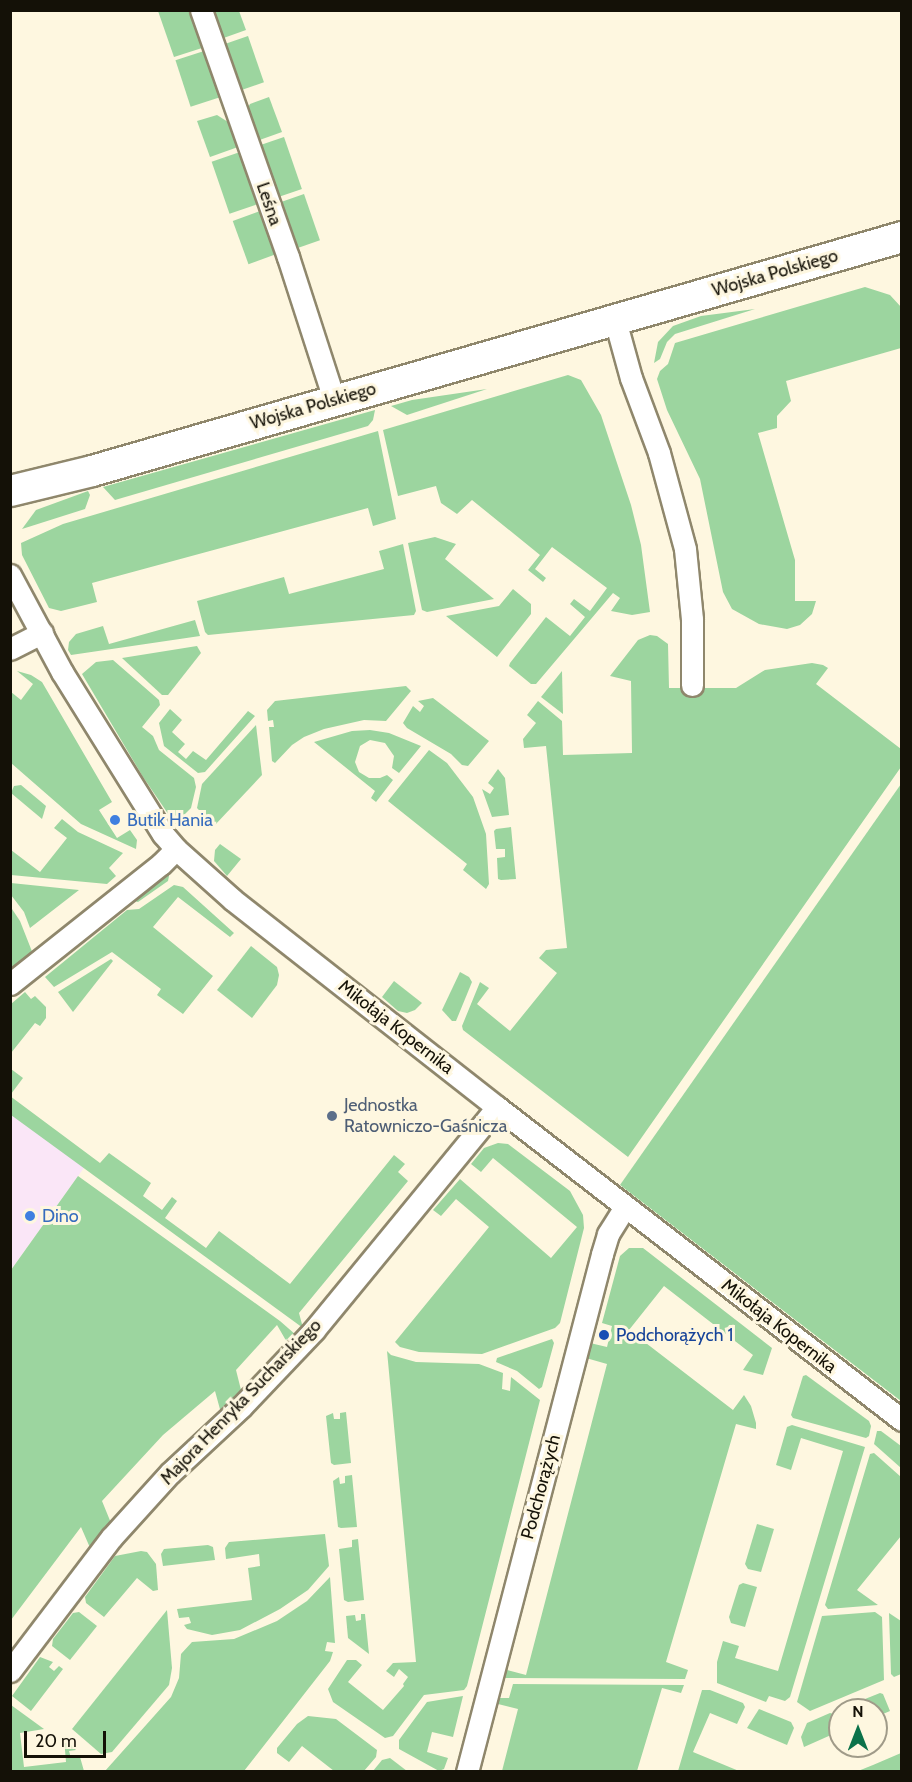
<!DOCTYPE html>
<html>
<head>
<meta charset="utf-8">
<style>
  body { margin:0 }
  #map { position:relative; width:912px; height:1782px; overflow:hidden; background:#fef7e0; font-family:Cabin,sans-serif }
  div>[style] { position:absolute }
  .commercial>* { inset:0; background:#fae6f7 }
  .green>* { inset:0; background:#9cd59f; transform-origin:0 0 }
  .roads { filter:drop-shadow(2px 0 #8f876c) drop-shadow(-2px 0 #8f876c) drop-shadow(0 2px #8f876c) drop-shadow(0 -2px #8f876c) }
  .street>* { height:21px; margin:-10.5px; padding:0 10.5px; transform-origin:10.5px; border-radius:10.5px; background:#fff }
  .secondary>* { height:30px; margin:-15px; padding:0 15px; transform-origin:15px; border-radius:15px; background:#fff }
  .dots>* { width:16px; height:16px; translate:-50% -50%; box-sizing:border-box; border:3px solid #fef7e0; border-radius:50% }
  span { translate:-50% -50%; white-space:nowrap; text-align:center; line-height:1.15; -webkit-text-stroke:6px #fef7e0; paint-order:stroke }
  .street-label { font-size:18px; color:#141107 }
  .shop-label { font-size:18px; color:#366cbe }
  .left { translate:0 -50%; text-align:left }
  .service-label { font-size:18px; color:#4e5e75 }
  .transit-label { font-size:18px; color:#164399 }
  .frame { position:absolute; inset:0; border:12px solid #141107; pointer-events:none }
  .north { position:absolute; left:828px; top:1698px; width:60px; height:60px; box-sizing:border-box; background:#fef7e0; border:2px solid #a09b89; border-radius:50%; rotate:0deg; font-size:16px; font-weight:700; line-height:24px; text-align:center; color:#141107 }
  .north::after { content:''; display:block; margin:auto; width:21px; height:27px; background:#0b724a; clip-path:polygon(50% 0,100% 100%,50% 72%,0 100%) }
  .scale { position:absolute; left:24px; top:1731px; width:82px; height:27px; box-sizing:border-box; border:3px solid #141107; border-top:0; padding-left:8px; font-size:18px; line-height:21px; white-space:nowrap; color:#141107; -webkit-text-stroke:4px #fef7e0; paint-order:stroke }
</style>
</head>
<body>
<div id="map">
  <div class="commercial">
    <div style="clip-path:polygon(11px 1110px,86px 1165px,11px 1270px)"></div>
  </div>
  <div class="green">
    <div style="clip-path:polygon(158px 11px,190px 11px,202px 48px,174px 57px)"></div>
    <div style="clip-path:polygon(207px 11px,239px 11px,246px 30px,218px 40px)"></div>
    <div style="left:248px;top:36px;width:49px;height:29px;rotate:71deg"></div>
    <div style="left:204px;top:51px;width:49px;height:30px;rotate:72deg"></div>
    <div style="clip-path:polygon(269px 97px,282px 132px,254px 142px,246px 111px,250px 104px)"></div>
    <div style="clip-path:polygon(217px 115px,228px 122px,238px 147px,210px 157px,197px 121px)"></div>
    <div style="left:284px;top:137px;width:55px;height:31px;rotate:71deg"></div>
    <div style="left:240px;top:152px;width:55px;height:30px;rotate:71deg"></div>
    <div style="left:304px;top:194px;width:49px;height:25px;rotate:71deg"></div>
    <div style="left:260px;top:211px;width:46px;height:29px;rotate:70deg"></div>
    <div style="clip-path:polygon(865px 287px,890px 295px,901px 307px,901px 348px,786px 381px,791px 401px,777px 416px,777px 428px,758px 433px,795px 560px,795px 601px,816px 601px,812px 614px,800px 625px,787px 629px,759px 624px,732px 609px,723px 592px,700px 479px,667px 410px,657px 379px,660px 371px,668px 364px,675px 343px)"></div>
    <div style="clip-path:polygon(755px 309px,675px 334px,667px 342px,660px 359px,654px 363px,658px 342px,673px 326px,701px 316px)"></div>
    <div style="clip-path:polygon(568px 375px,581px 380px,601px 415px,631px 505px,641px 545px,650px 612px,632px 615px,611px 611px,620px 598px,613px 593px,536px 684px,531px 684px,509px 666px,510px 663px,546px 617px,570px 636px,585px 617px,570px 604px,574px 599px,590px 611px,607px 588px,552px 547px,535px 569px,546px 578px,543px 582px,528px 570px,540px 555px,472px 500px,457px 514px,441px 503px,436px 486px,398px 496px,383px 430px)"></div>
    <div style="clip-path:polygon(487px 389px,407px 415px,391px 406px,412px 400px)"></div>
    <div style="clip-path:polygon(375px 410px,373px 420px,368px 426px,115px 500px,103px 487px)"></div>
    <div style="clip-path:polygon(378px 431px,396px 519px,373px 526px,368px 508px,92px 583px,97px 602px,61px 611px,49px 608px,22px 555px,21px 543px,63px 524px)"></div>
    <div style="clip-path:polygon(88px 491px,90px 495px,85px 509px,22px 529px,36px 510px)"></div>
    <div style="clip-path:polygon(435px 537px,456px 544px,445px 559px,494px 599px,427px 612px,422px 610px,408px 543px)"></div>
    <div style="clip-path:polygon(403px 544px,416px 611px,414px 615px,208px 635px,205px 632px,197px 601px,284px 577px,289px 594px,384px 569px,379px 551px)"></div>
    <div style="clip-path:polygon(513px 589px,531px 604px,531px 614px,497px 657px,446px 616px,499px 606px)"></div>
    <div style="clip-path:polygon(195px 620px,200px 636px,71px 655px,68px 650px,69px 642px,76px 634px,103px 626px,109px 644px)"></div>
    <div style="clip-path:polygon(650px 635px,657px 636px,668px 644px,669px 688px,736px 688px,765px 670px,812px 663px,823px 665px,828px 668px,816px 684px,901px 749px,901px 767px,628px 1157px,463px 1030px,462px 1026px,480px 982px,489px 988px,477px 1004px,510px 1031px,557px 973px,539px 958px,546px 950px,567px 948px,546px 746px,524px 748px,523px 739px,536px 723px,527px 715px,538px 701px,562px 721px,563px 755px,632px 753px,631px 681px,610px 676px,638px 640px)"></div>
    <div style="clip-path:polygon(197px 646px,201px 653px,168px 695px,162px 695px,122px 658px)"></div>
    <div style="clip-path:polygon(113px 660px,159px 700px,160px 705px,142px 727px,153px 736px,159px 750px,194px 778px,196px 787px,191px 808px,175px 824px,143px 777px,82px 674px,96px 662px)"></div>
    <div style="clip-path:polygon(17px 671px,31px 675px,42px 682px,112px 802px,99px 810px,117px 838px,130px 830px,137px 840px,136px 849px,81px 824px,11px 763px,11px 692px,21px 700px,33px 684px)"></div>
    <div style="clip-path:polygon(562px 671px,563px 714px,541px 697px)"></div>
    <div style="clip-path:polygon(406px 686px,411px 691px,386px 721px,364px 720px,324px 729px,304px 737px,292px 745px,275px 763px,272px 761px,269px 727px,274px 727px,273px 720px,268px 721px,267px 710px,275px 701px)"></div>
    <div style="clip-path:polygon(433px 698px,489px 741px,468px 766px,462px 765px,451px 754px,407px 728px,403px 723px,413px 706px,420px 712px,424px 706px,418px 701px)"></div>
    <div style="clip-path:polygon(170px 709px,182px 720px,172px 732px,185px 744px,178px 752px,186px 759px,193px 751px,206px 760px,248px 711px,255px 716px,205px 772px,198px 773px,164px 746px,159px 723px)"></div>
    <div style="clip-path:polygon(256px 725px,262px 775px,214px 826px,197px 808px,202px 784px)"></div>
    <div style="clip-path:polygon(370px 730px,389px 733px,421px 746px,399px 773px,392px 768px,394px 756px,385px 743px,370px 740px,360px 746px,355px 762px,359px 772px,369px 778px,380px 778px,387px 775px,393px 780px,376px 802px,371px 798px,375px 791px,314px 742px,352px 731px)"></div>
    <div style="clip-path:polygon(429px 750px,447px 763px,473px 797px,486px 834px,489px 884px,486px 889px,463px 870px,467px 864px,388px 801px)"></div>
    <div style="clip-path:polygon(498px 769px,505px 778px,509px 815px,492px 817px,482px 789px,490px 794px,494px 788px,488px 783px)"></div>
    <div style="clip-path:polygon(901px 784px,901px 1401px,620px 1185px)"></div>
    <div style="clip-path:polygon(21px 785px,46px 806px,42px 819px,11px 793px,14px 786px)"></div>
    <div style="clip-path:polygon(62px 819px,78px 832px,123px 853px,109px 868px,116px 876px,107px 884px,11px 875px,11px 850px,40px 872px,67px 838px,54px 828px)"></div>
    <div style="clip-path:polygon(511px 827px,516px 879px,501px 880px,498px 879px,497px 858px,505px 857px,505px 849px,496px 849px,494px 831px,496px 829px)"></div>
    <div style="clip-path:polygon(220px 844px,241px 859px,227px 876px,214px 861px,215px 850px)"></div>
    <div style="clip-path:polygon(166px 873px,169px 876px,168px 881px,138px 902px,131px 900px)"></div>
    <div style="clip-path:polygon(10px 883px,11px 883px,79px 890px,30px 928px,24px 912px,11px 895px)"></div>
    <div style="clip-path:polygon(174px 885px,183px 887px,234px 933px,230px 937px,178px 897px,153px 927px,213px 976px,183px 1014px,157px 995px,161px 989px,112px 952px,54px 987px,45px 977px,127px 910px,139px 909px)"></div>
    <div style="clip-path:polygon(10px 906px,20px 921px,33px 954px,10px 972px)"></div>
    <div style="clip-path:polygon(251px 946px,277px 967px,279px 975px,277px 985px,252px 1018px,217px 990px)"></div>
    <div style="clip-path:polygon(111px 959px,113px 961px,73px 1012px,58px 992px)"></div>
    <div style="clip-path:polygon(460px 972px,469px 977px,472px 982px,456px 1021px,452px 1021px,442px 1010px)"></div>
    <div style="clip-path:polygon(394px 981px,422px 1003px,415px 1010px,407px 1013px,398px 1011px,382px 997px)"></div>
    <div style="clip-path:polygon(25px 992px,31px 999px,35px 996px,46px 1007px,46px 1018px,40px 1026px,35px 1023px,11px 1053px,11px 1004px)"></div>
    <div style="clip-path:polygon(11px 1069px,23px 1078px,11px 1094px)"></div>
    <div style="clip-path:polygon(10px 1096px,100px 1163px,109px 1153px,151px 1183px,143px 1196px,162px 1210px,172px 1197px,177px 1201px,165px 1218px,206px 1248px,219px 1231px,290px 1284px,394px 1155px,405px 1164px,398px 1172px,408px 1181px,299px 1313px,303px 1328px,11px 1115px)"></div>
    <div style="clip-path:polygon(498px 1143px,508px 1144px,570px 1191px,583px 1215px,584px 1228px,560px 1323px,555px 1328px,482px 1354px,419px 1352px,400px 1347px,395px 1342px,489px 1227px,456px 1199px,441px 1216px,433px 1210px,460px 1179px,551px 1258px,577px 1227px,493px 1158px,481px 1172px,471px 1164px,484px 1148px)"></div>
    <div style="clip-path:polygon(78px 1176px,280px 1321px,296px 1335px,288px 1344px,277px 1325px,236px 1370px,242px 1394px,221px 1413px,215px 1391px,163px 1435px,102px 1501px,111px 1523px,91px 1550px,81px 1527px,11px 1620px,11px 1270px)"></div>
    <div style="clip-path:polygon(629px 1248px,643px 1248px,772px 1348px,763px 1375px,743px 1370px,753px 1355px,664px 1286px,629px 1330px,733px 1410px,744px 1395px,751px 1406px,756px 1423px,756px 1429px,736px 1424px,666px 1662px,688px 1670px,685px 1679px,505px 1678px,507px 1670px,526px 1675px,607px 1364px,586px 1358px,590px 1343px,607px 1347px,612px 1326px,602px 1323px,620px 1256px)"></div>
    <div style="clip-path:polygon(552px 1339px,554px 1343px,542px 1387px,539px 1389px,517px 1371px,496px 1362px,497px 1358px)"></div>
    <div style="clip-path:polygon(387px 1351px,391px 1355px,416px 1362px,479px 1364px,503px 1373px,502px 1389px,510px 1391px,511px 1377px,540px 1400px,467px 1686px,464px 1690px,424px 1695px,393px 1736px,385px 1738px,333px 1702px,328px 1689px,347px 1660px,356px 1660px,362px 1665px,348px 1682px,383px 1710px,404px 1686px,403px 1684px,408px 1677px,399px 1669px,394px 1677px,386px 1671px,393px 1663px,416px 1662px)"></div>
    <div style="clip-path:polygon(806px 1375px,869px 1421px,871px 1426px,869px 1436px,866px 1438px,793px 1418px,791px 1415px,803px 1376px)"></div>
    <div style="clip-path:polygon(346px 1412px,351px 1463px,334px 1465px,331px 1463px,326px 1416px,333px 1413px,334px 1419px,340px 1419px,340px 1413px)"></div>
    <div style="clip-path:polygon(792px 1425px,865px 1447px,790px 1697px,785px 1701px,769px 1696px,766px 1702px,717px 1683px,717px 1662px,723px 1641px,739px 1646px,735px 1658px,778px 1671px,843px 1451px,801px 1438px,791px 1470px,776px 1465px,787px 1427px)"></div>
    <div style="clip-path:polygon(877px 1431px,881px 1431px,901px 1446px,901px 1468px,874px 1444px)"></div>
    <div style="clip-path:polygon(874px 1453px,901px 1477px,901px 1536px,857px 1590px,878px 1605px,828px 1609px,825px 1605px,870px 1454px)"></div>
    <div style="clip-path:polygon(352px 1475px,357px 1527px,341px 1528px,338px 1527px,333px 1481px,339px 1477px,340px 1484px,345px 1483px,345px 1476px)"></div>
    <div style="clip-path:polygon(757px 1524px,774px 1529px,761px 1572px,748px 1569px,745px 1564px)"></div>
    <div style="clip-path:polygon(325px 1534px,329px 1566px,308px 1590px,280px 1609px,240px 1630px,212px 1635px,187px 1629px,184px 1625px,191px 1623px,189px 1617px,179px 1618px,177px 1609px,252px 1600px,248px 1568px,260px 1566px,259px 1554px,226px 1559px,225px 1548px,229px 1542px)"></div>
    <div style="clip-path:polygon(358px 1539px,364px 1600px,348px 1602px,344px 1600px,339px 1549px,352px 1547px,352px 1540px)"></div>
    <div style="clip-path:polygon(208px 1545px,213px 1547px,215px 1560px,163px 1566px,161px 1554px,164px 1549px)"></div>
    <div style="clip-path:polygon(141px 1551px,147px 1552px,156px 1564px,158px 1590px,153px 1591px,137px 1578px,104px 1617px,86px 1603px,85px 1597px,115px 1556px)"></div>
    <div style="clip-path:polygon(330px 1577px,335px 1643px,327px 1642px,325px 1651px,333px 1652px,330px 1661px,244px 1771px,105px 1771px,171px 1697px,179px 1678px,181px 1654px,192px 1642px,234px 1639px,277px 1621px,307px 1601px)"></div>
    <div style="clip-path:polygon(743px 1583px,757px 1587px,745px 1627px,731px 1623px,729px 1617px,739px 1585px)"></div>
    <div style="clip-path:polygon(167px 1610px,172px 1668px,169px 1685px,112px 1752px,101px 1754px,72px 1729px)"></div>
    <div style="clip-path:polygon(79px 1612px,97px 1626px,70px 1660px,52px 1646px,53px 1639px,73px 1613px)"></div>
    <div style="clip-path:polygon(875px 1612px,882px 1617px,884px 1680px,810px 1711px,797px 1702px,822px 1616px)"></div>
    <div style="clip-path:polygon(889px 1613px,901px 1621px,901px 1674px,894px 1677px,891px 1674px)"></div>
    <div style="clip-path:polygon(361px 1614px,365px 1614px,369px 1654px,348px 1638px,346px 1616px,355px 1615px,356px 1621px,361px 1620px)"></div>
    <div style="clip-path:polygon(40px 1657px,53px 1662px,49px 1667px,54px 1671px,59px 1666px,63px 1669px,31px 1711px,12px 1696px)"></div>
    <div style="clip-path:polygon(513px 1684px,684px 1685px,681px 1693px,662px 1688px,637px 1771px,502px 1771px,518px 1709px,498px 1704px,499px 1698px,509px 1698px)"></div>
    <div style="clip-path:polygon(702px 1690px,710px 1690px,743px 1703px,745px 1707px,737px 1724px,710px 1713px,693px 1752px,739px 1771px,678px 1771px)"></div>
    <div style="clip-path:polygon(880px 1693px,883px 1694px,890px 1711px,876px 1717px,876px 1710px,844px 1710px,845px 1707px)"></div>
    <div style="clip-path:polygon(463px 1696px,453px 1737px,432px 1732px,427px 1752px,448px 1758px,444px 1769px,439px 1771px,399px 1749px,399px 1740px,427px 1702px)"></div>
    <div style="clip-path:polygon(11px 1705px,44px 1729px,20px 1733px,24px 1767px,66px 1762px,64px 1738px,76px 1750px,69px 1751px,71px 1758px,80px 1757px,84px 1771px,11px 1771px)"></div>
    <div style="clip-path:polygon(759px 1709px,791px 1722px,794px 1728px,787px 1745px,747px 1728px)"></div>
    <div style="clip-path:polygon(830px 1713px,837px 1715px,840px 1731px,804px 1747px,801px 1737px,807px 1723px)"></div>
    <div style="clip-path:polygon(308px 1716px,336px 1719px,377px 1750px,376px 1757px,364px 1771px,334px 1771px,302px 1746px,289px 1762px,277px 1753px,277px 1748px,297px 1724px)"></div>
    <div style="clip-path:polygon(901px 1753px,901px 1771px,858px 1771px,873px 1765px)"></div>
    <div style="clip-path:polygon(390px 1758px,407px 1771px,373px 1771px,382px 1760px)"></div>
  </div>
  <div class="roads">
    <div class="street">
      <div style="left:201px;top:10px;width:262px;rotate:70.6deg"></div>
      <div style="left:288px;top:257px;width:149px;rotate:72.1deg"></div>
      <div style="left:615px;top:320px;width:60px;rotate:74.6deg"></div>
      <div style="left:631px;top:378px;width:80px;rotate:69.5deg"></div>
      <div style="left:659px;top:453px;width:99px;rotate:74.8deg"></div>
      <div style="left:685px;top:549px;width:70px;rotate:84.3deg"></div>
      <div style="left:692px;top:619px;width:66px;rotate:90deg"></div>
      <div style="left:10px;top:575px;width:110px;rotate:61.8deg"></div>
      <div style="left:62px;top:672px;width:191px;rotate:58.1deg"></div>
      <div style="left:163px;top:834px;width:20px;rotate:49deg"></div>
      <div style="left:176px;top:849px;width:76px;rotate:41.8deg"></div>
      <div style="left:233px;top:900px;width:335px;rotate:38.1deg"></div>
      <div style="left:497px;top:1107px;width:512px;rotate:37.7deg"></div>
      <div style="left:10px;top:649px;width:36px;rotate:-27deg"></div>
      <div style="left:10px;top:984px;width:193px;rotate:-38.5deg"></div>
      <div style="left:161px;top:864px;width:21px;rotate:-45deg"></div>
      <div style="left:10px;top:1671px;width:167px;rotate:-52.8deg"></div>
      <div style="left:111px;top:1538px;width:88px;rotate:-47.8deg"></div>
      <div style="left:170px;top:1473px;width:98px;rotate:-42.9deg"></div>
      <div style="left:242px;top:1406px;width:105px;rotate:-46.5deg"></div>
      <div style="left:314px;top:1330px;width:288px;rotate:-50.6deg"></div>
      <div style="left:467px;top:1772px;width:535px;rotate:-75.39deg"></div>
      <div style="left:602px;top:1254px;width:21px;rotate:-73deg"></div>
      <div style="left:608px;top:1234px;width:32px;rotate:-58deg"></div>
    </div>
    <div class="secondary">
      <div style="left:10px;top:491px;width:84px;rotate:-13.7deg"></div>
      <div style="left:92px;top:471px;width:843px;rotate:-16.11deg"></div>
    </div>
  </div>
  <div class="dots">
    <div style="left:115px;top:820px;background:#3f7fe0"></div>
    <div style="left:332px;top:1116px;background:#5c6f8a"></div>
    <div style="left:30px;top:1216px;background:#3f7fe0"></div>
    <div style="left:604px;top:1335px;background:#1a4fb4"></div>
  </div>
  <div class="street-label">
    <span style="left:269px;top:204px;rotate:71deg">Leśna</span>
    <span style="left:775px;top:273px;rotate:-16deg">Wojska Polskiego</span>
    <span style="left:313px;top:406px;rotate:-16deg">Wojska Polskiego</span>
    <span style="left:396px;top:1027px;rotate:38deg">Mikołaja Kopernika</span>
    <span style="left:779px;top:1326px;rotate:38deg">Mikołaja Kopernika</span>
    <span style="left:241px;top:1402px;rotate:-46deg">Majora Henryka Sucharskiego</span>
    <span style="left:541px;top:1487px;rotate:-75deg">Podchorążych</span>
  </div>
  <div class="shop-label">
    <span class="left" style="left:127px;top:820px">Butik Hania</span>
    <span class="left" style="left:42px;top:1216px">Dino</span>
  </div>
  <div class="service-label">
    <span class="left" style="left:344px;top:1116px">Jednostka<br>Ratowniczo-Gaśnicza</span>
  </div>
  <div class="transit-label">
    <span class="left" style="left:616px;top:1335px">Podchorążych 1</span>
  </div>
  <div class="frame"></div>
  <div class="north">N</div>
  <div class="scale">20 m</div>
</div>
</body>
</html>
